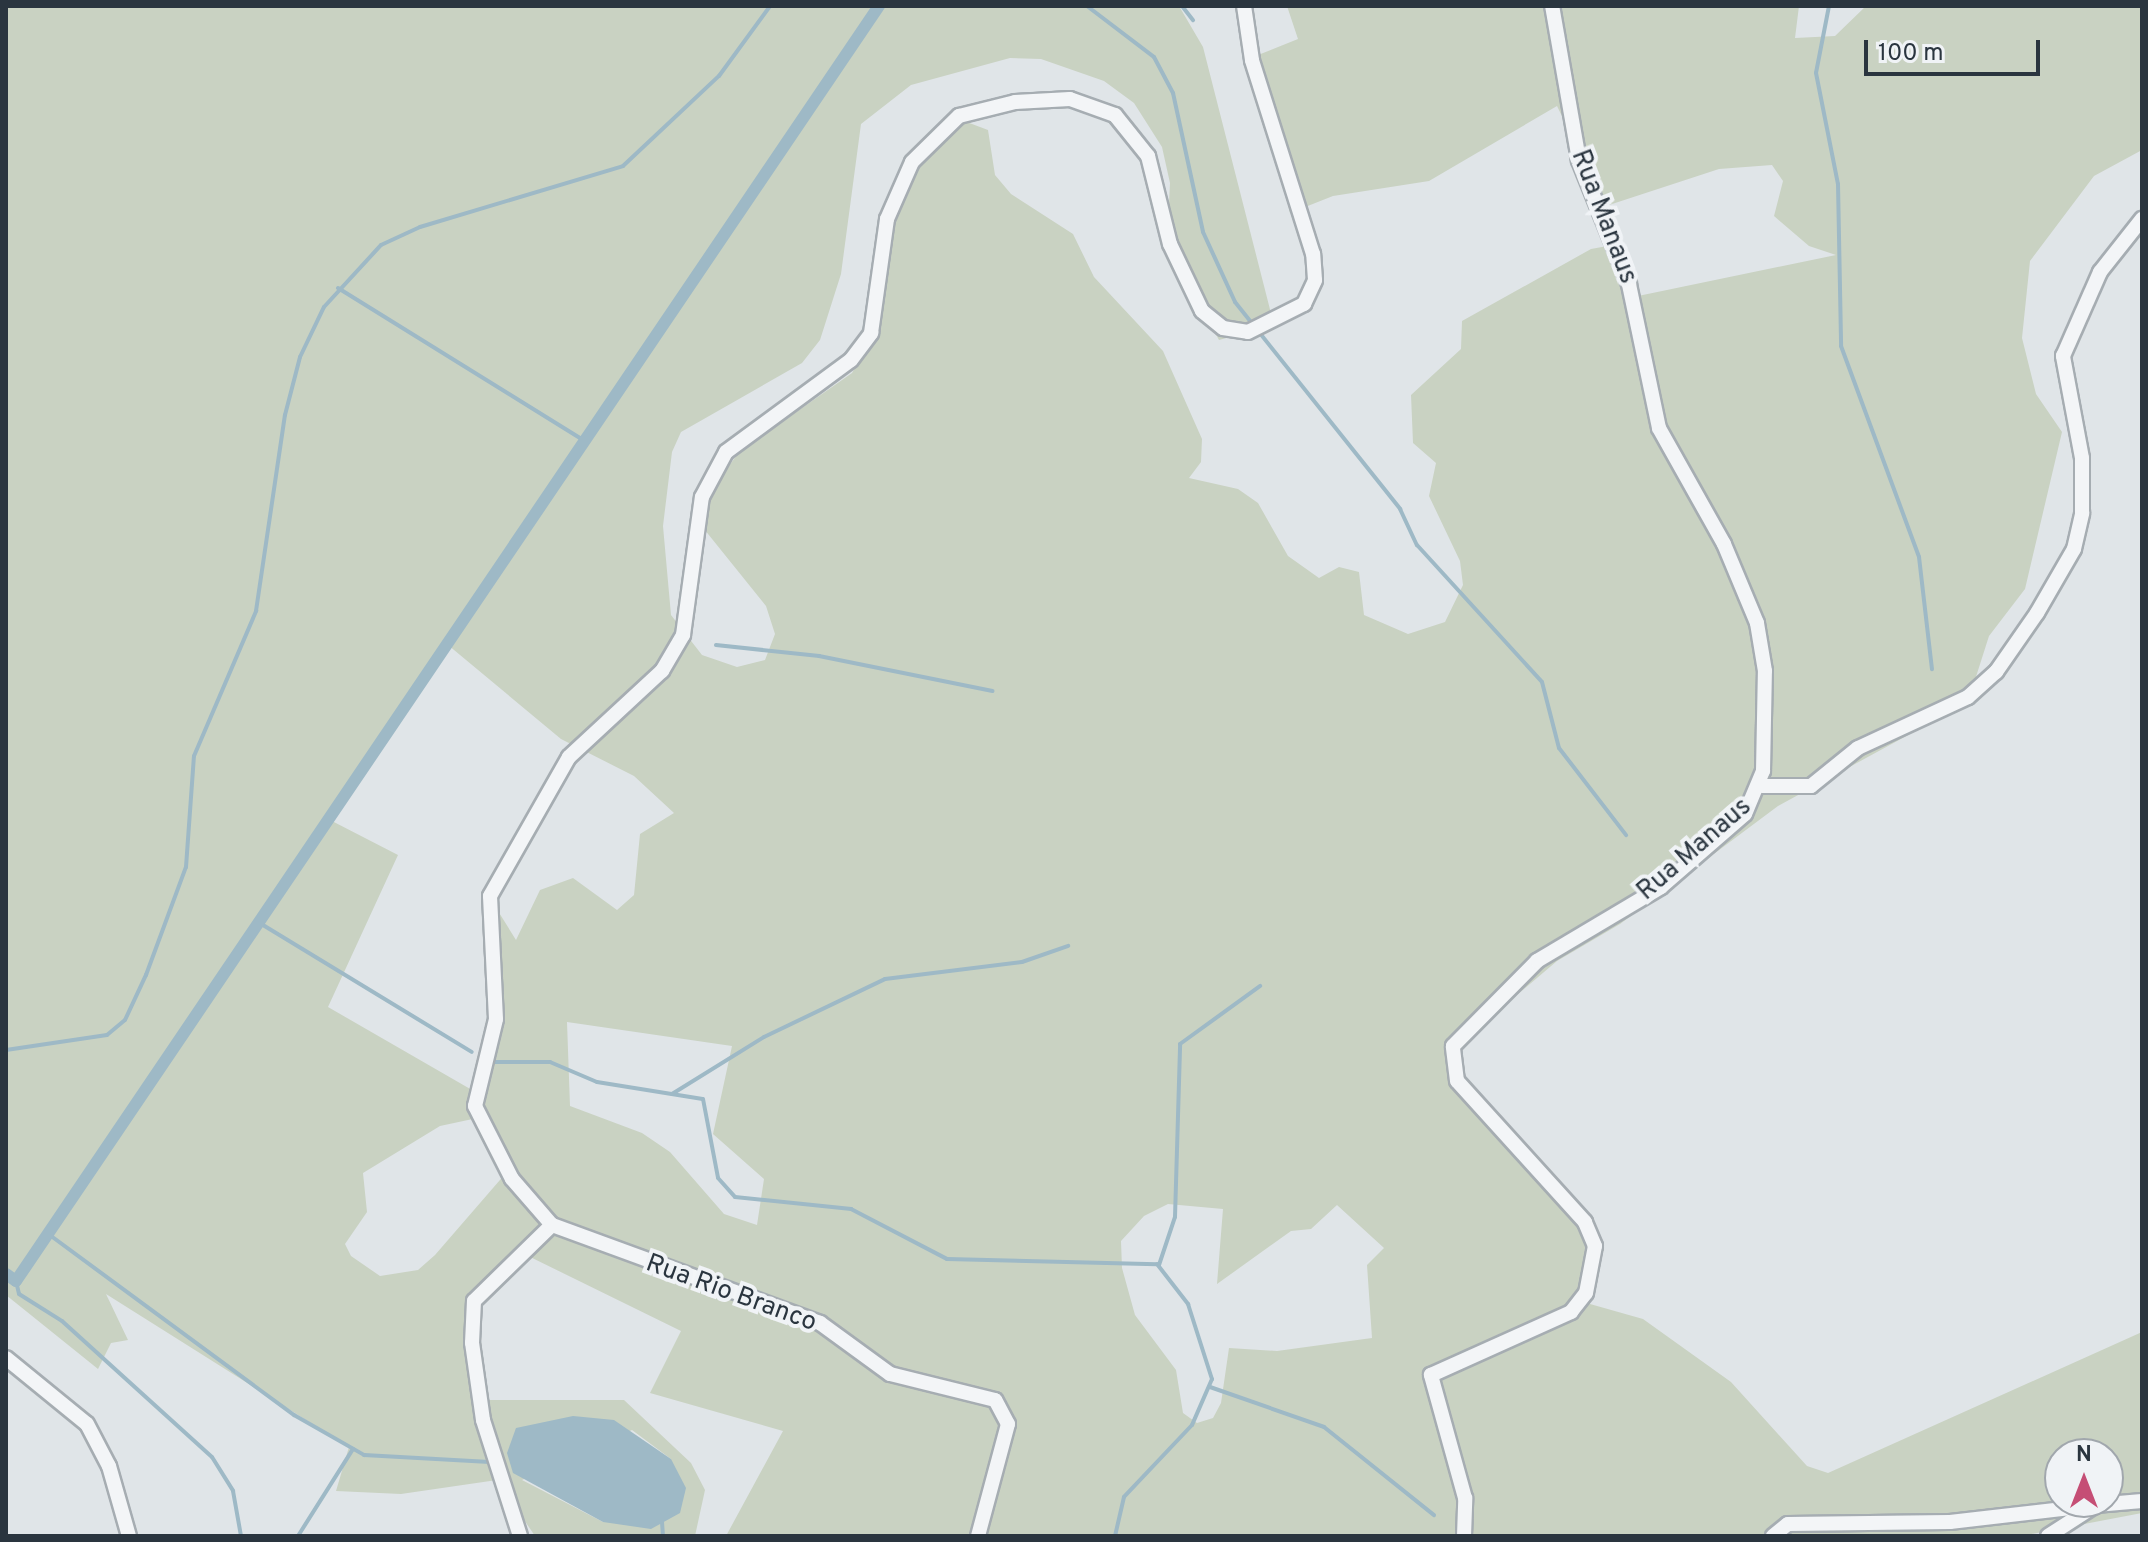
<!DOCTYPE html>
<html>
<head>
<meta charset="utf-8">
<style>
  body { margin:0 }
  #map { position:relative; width:2148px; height:1542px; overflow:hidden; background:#e0e5e8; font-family:Overpass,sans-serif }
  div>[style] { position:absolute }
  .green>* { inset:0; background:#c9d2c2 }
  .water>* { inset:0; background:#9eb9c6 }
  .stream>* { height:4px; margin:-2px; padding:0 2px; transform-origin:2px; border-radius:2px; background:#9eb9c6 }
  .canal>* { height:12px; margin:-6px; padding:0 6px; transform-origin:6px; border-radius:6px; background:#9eb9c6 }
  .roads { filter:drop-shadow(2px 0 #a6adb2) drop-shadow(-2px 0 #a6adb2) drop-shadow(0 2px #a6adb2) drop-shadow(0 -2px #a6adb2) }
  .minor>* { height:14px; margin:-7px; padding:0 7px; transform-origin:7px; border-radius:7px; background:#f3f5f7 }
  span { translate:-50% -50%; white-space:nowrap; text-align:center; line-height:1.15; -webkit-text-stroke:8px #f0f3f6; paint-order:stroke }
  .street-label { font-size:26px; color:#2a353f }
  .frame { position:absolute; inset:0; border:8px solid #2a353f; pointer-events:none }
  .north { position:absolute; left:2044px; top:1438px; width:80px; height:80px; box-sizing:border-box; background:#f0f3f6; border:2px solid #a1a7ad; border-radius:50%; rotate:0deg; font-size:22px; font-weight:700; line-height:32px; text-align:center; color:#2a353f }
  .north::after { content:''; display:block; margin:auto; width:28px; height:36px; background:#c54e75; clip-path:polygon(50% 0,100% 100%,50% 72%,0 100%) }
  .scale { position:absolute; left:1864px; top:40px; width:176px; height:36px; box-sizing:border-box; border:4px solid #2a353f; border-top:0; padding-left:10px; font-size:24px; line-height:28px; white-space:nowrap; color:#2a353f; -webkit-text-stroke:6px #f0f3f6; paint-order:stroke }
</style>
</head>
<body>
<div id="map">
  <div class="green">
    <div style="clip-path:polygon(evenodd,6px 6px,1179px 6px,1203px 47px,1274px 325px,1219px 340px,1167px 244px,1170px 183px,1162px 147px,1134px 103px,1104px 81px,1041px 59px,1010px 58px,911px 85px,861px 124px,841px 274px,820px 340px,802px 363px,681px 432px,672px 452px,663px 526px,671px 615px,702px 655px,737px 667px,765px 660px,775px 634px,766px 606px,700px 524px,708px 495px,739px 452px,852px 373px,873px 336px,895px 215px,918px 165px,964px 121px,988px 130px,995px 175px,1011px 194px,1073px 234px,1094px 277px,1163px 351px,1202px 439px,1201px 462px,1189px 478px,1238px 489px,1258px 503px,1288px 556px,1319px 578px,1339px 567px,1359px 572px,1364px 615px,1408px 634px,1445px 622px,1463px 585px,1460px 561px,1429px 496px,1436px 463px,1413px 443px,1411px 395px,1461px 349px,1462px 321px,1591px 249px,1624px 243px,1638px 296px,1836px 255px,1809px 246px,1774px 216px,1783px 181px,1772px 165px,1719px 169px,1606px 206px,1557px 106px,1429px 181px,1333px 196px,1290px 213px,1253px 57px,1298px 39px,1287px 6px,1799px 6px,1795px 38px,1835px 36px,1866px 6px,2142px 6px,2142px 150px,2094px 176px,2030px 261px,2022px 338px,2036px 394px,2062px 432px,2025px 589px,1989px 636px,1974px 683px,1943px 716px,1778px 806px,1620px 924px,1557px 961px,1457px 1046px,1449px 1082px,1595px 1234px,1590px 1304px,1643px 1319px,1731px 1382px,1807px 1466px,1828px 1473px,2142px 1332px,2142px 1513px,2021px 1536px,726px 1536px,783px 1431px,650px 1393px,681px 1331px,520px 1252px,474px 1297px,475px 1400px,624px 1400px,691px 1463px,705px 1490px,695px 1536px,535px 1536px,497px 1480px,401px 1494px,336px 1491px,349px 1447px,106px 1294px,128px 1340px,111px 1343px,98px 1369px,6px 1295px,6px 6px,448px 645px,561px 739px,634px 776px,674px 813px,640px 834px,634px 895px,617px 910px,573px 878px,540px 890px,516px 940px,493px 903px,500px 1021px,472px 1090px,328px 1007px,398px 855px,330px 820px,448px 645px,6px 6px,567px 1022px,732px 1046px,713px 1134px,764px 1179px,757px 1225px,724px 1214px,670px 1152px,642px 1133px,570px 1106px,567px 1022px,6px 6px,482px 1117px,506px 1173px,435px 1255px,418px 1270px,380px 1276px,351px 1256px,345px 1244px,367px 1212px,363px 1173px,440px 1126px,482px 1117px,6px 6px,1168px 1204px,1223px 1209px,1217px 1284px,1291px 1231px,1311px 1229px,1337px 1205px,1384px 1248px,1367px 1265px,1372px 1338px,1277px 1351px,1229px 1348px,1221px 1403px,1213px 1418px,1197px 1423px,1183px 1413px,1176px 1370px,1135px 1315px,1122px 1268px,1121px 1241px,1144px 1216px,1168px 1204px,6px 6px,632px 1430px,671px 1459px,603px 1522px,522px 1480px,632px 1430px,6px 6px,2060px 1454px,2108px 1454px,2108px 1502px,2060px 1502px,2060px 1454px)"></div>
  </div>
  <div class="water">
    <div style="clip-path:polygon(573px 1416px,614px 1420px,671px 1459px,686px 1488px,680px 1513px,651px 1529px,603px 1522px,513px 1473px,507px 1453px,516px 1428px)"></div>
  </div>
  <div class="stream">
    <div style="left:1087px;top:6px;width:84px;rotate:37.3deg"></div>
    <div style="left:1154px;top:57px;width:41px;rotate:62.2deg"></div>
    <div style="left:1173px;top:93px;width:142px;rotate:77.8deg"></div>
    <div style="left:1203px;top:232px;width:77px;rotate:65.4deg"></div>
    <div style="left:1235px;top:302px;width:265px;rotate:51.4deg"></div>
    <div style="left:1400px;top:509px;width:40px;rotate:65deg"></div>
    <div style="left:1417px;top:545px;width:185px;rotate:47.6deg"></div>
    <div style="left:1542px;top:682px;width:68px;rotate:75.6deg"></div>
    <div style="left:1559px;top:748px;width:110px;rotate:52.4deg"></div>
    <div style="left:1182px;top:6px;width:18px;rotate:52deg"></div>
    <div style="left:1829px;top:6px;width:68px;rotate:101deg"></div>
    <div style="left:1816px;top:73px;width:113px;rotate:78.8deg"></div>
    <div style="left:1838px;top:184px;width:162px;rotate:88.9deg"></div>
    <div style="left:1841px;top:346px;width:225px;rotate:69.7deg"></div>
    <div style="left:1919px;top:557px;width:113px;rotate:83.4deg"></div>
    <div style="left:338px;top:288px;width:288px;rotate:31.8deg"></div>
    <div style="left:716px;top:645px;width:104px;rotate:6.1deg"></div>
    <div style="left:819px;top:656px;width:177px;rotate:11.4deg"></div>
    <div style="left:258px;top:922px;width:250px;rotate:31.3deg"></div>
    <div style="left:6px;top:1050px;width:102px;rotate:-8.4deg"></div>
    <div style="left:107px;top:1035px;width:23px;rotate:-40deg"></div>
    <div style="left:125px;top:1020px;width:50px;rotate:-65deg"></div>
    <div style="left:146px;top:975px;width:115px;rotate:-69.7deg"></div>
    <div style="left:186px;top:867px;width:111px;rotate:-85.9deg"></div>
    <div style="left:194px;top:756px;width:158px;rotate:-66.8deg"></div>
    <div style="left:256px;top:611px;width:198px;rotate:-81.6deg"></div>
    <div style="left:285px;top:415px;width:60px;rotate:-75.5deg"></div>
    <div style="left:300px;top:357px;width:55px;rotate:-64.4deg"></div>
    <div style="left:324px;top:307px;width:84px;rotate:-47.4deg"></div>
    <div style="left:381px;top:245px;width:43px;rotate:-24.8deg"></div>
    <div style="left:420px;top:227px;width:212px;rotate:-16.7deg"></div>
    <div style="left:623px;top:166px;width:132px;rotate:-43.2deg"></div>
    <div style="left:719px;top:76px;width:87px;rotate:-53.9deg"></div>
    <div style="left:491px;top:1062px;width:59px"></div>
    <div style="left:550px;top:1062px;width:51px;rotate:23.1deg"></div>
    <div style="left:597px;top:1082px;width:107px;rotate:9.1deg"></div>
    <div style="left:703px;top:1099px;width:80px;rotate:79.2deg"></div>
    <div style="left:718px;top:1178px;width:25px;rotate:48deg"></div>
    <div style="left:735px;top:1197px;width:117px;rotate:5.9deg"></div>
    <div style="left:851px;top:1209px;width:108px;rotate:27.5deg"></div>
    <div style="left:947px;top:1259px;width:210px;rotate:1.4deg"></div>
    <div style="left:1157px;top:1264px;width:51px;rotate:52.2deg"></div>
    <div style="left:1188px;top:1304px;width:79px;rotate:72.3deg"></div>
    <div style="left:1212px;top:1379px;width:50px;rotate:113.5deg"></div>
    <div style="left:1192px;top:1425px;width:99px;rotate:133.4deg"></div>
    <div style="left:1124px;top:1497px;width:40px;rotate:103deg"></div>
    <div style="left:672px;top:1094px;width:108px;rotate:-31.8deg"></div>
    <div style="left:764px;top:1037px;width:134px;rotate:-25.6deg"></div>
    <div style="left:885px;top:979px;width:138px;rotate:-7.1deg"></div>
    <div style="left:1022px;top:962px;width:49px;rotate:-19.2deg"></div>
    <div style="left:47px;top:1233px;width:307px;rotate:36.4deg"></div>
    <div style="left:294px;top:1415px;width:81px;rotate:29.7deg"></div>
    <div style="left:364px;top:1455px;width:126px;rotate:3.2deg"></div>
    <div style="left:1159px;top:1265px;width:51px;rotate:-71.6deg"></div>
    <div style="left:1175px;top:1217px;width:173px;rotate:-88.3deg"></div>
    <div style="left:1180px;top:1044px;width:99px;rotate:-35.9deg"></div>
    <div style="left:16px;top:1281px;width:13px;rotate:77deg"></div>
    <div style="left:19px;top:1294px;width:51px;rotate:32.1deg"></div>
    <div style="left:62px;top:1321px;width:202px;rotate:42.2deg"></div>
    <div style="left:212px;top:1457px;width:40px;rotate:58deg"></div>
    <div style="left:233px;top:1491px;width:46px;rotate:79.9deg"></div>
    <div style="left:1210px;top:1387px;width:121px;rotate:19.3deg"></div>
    <div style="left:1324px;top:1427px;width:141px;rotate:38.7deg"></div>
    <div style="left:662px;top:1522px;width:14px;rotate:86deg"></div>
    <div style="left:298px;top:1536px;width:103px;rotate:-57.7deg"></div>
  </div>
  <div class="canal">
    <div style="left:6px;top:1274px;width:12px;rotate:35deg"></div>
    <div style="left:16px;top:1281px;width:1540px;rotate:-55.91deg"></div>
  </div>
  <div class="roads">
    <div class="minor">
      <div style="left:1762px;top:786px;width:49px"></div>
      <div style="left:1811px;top:786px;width:60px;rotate:-39deg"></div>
      <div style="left:1858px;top:748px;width:121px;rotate:-24.9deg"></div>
      <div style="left:1968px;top:697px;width:38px;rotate:-42deg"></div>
      <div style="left:1996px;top:672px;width:72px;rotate:-55.2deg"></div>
      <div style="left:2037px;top:613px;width:74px;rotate:-60deg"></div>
      <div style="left:2074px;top:549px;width:37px;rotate:-77deg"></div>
      <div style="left:2082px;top:513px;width:55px;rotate:-90deg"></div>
      <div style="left:2082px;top:458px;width:104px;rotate:-100.6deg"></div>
      <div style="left:2063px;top:356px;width:92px;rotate:-66.2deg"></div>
      <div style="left:2100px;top:272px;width:68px;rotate:-51.6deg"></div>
      <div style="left:6px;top:1358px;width:104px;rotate:39.2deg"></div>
      <div style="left:87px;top:1424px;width:47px;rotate:62.4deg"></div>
      <div style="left:109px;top:1466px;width:73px;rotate:74.1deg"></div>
      <div style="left:520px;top:1536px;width:122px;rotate:-107.7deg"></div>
      <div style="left:483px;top:1420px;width:78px;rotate:-98.1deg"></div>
      <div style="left:472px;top:1343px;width:42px;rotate:-87.3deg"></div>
      <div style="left:474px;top:1301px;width:109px;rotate:-44.3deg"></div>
      <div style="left:978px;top:1536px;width:116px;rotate:-75deg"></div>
      <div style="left:1008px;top:1424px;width:27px;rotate:-118deg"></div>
      <div style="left:995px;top:1400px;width:108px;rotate:-166.1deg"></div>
      <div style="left:890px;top:1374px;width:87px;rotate:-143.9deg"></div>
      <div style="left:820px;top:1323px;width:285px;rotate:-159.9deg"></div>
      <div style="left:552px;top:1225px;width:61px;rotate:-131deg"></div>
      <div style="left:512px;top:1179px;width:82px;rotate:-116.9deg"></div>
      <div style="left:475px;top:1106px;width:89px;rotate:-76.4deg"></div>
      <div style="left:496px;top:1019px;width:123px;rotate:-92.8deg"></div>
      <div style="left:490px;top:896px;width:160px;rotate:-60.4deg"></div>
      <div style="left:569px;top:757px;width:127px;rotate:-42.8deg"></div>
      <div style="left:662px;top:671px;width:42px;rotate:-59.7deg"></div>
      <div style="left:683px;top:635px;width:139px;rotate:-82.2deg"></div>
      <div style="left:702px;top:497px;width:51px;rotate:-61.9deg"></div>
      <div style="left:726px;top:452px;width:155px;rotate:-36.4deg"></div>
      <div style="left:851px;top:360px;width:34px;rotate:-53deg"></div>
      <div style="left:871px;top:333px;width:115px;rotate:-82deg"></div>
      <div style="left:887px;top:219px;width:62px;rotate:-66.3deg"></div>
      <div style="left:912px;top:162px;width:66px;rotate:-44.4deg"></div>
      <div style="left:959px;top:116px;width:58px;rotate:-14deg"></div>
      <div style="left:1015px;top:102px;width:55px;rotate:-3.1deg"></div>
      <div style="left:1070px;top:99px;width:48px;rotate:19.6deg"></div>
      <div style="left:1115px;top:115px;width:53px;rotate:51.2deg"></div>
      <div style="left:1148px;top:156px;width:91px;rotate:76deg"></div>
      <div style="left:1170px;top:244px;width:74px;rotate:64.5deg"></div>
      <div style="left:1202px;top:311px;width:27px;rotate:39deg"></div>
      <div style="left:1223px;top:328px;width:25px;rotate:9deg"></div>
      <div style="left:1248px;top:332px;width:63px;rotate:-26.6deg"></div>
      <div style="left:1304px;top:304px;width:26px;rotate:-65deg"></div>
      <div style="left:1315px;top:280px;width:26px;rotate:-94deg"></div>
      <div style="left:1313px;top:254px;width:203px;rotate:-107.5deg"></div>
      <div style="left:1252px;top:60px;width:55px;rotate:-98.4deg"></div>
      <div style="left:1464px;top:1536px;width:38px;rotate:-88deg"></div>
      <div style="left:1465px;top:1498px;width:128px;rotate:-105.5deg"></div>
      <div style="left:1431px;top:1375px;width:154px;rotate:-24.2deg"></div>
      <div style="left:1571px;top:1312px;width:24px;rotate:-52deg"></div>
      <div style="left:1586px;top:1293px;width:48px;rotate:-79.2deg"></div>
      <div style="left:1595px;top:1246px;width:26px;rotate:-113deg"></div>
      <div style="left:1585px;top:1222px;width:190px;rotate:-132.2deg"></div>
      <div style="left:1457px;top:1081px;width:35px;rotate:-97deg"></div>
      <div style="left:1453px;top:1046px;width:120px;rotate:-45.3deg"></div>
      <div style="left:1537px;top:961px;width:144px;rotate:-30.8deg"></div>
      <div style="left:1661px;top:887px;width:111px;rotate:-41deg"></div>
      <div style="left:1745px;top:814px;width:47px;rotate:-67.3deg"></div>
      <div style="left:1763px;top:771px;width:100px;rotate:-88.9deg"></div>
      <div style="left:1765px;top:671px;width:49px;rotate:-99.5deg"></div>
      <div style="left:1757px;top:623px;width:86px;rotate:-112.7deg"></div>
      <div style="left:1724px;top:544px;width:133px;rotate:-119.3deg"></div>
      <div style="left:1659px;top:428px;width:147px;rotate:-101.8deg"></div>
      <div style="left:1629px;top:284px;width:134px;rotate:-112deg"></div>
      <div style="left:1579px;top:160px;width:156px;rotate:-99.9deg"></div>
      <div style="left:1773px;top:1536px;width:19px;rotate:-39deg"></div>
      <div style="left:1788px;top:1524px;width:162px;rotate:-0.7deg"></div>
      <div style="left:1950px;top:1522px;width:147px;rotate:-6.6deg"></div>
      <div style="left:2048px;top:1536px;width:57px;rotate:-32.9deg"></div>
      <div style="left:2096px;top:1505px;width:46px;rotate:-5deg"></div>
    </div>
  </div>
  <div class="street-label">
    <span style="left:1603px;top:217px;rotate:69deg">Rua Manaus</span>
    <span style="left:1695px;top:850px;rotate:-41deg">Rua Manaus</span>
    <span style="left:731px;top:1294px;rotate:20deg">Rua Rio Branco</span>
  </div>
  <div class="frame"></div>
  <div class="north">N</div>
  <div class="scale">100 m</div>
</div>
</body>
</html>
